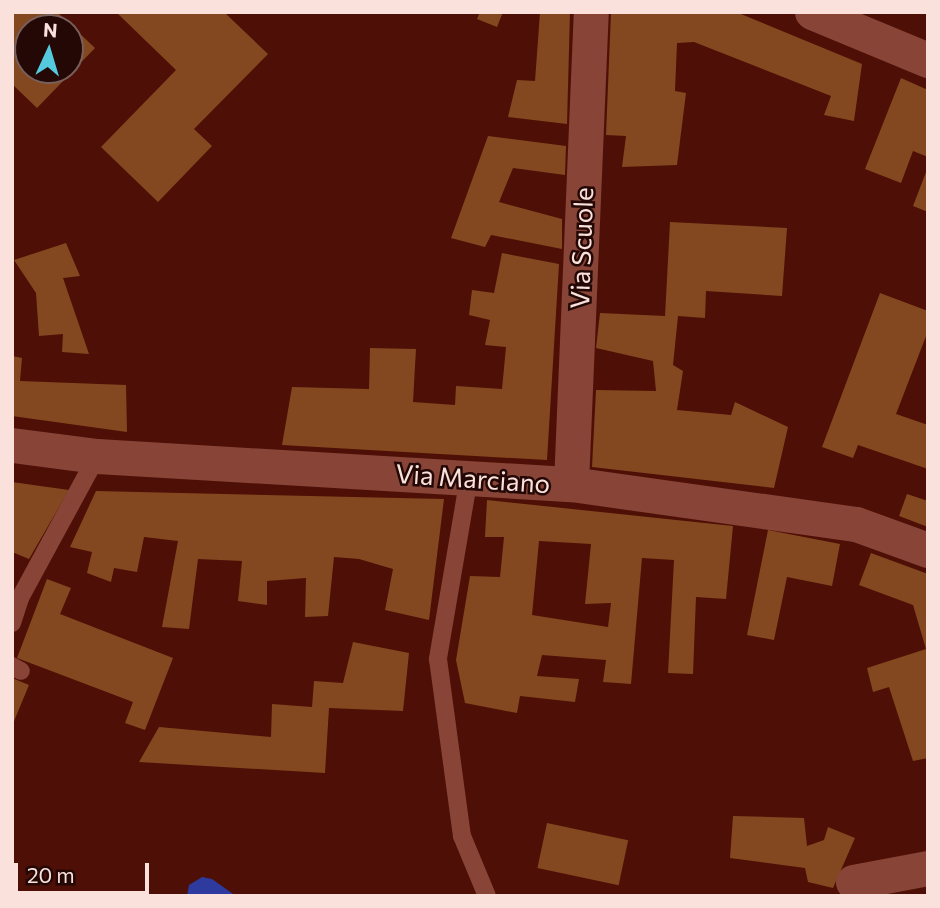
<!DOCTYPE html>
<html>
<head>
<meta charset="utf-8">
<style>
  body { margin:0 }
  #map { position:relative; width:940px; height:908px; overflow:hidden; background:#4e0f06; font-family:Commissioner,sans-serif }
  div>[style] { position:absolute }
  .water>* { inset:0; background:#2e3a9e }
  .building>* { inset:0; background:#83481f; transform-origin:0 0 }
  .lane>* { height:18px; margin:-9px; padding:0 9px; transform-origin:9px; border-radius:9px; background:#874437 }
  .street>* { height:35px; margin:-17.5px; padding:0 17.5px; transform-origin:17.5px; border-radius:17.5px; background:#874437 }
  span { translate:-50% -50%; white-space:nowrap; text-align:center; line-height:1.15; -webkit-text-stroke:5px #230805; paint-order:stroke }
  .street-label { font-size:26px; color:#fae1dc }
  .frame { position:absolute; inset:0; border:14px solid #fae1dc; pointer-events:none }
  .north { position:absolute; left:14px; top:14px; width:70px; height:70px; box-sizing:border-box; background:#230805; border:2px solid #795f5b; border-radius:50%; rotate:4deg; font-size:19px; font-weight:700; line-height:28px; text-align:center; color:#fae1dc }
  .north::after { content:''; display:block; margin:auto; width:24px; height:32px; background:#55cadf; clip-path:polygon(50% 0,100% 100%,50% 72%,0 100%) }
  .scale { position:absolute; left:14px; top:863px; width:135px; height:32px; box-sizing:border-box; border:4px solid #fae1dc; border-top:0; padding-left:9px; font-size:21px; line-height:24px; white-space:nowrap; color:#fae1dc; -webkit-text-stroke:5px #230805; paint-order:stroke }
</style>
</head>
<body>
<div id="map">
  <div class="water">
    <div style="clip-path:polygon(202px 877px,212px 879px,236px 896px,187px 896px,189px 885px)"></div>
  </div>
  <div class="building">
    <div style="clip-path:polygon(evenodd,12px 12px,57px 12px,95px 48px,37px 108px,12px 84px,12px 12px,28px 28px,70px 28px,70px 70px,28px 70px,28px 28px)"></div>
    <div style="clip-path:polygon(116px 12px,224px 12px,268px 54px,194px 129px,212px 146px,158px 202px,101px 147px,176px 70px)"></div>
    <div style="clip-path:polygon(480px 12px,503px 12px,497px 27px,477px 19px)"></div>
    <div style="clip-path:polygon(540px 12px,570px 12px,567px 124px,508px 117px,517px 80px,535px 81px)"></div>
    <div style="clip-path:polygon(611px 12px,736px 12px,862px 64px,854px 121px,824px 115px,831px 96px,694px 42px,677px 43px,675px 91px,686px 93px,677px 165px,622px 167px,626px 136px,606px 135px)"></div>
    <div style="clip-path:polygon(901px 78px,928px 90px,928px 157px,913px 151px,901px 183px,865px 169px)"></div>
    <div style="clip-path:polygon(488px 136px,566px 146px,565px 175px,513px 168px,499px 202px,562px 219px,562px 249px,491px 235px,485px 247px,451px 238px)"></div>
    <div style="clip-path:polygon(928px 167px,928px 212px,913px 206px)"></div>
    <div style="clip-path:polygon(670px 222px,787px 228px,782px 296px,706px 291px,705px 318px,678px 316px,673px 365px,683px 371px,677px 410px,731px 415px,735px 402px,788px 427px,774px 488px,592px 467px,596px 390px,656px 391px,653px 361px,596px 348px,600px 313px,665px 316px)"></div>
    <div style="clip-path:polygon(66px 243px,80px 276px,63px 278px,89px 354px,62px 352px,63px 334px,39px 336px,36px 293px,14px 260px)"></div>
    <div style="clip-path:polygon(502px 253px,559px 264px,547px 460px,282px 445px,292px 387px,369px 389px,370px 348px,416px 349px,413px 402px,455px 405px,456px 386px,502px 389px,506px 347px,485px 345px,490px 320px,469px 315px,472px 290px,494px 293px)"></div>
    <div style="clip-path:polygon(880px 293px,928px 311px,928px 331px,896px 414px,928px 425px,928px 469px,858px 445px,853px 458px,822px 447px)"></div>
    <div style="clip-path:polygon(12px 356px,22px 358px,20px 381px,126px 385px,127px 432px,12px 416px)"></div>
    <div style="clip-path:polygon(12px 482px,69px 490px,29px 559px,12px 552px)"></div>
    <div style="clip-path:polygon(96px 491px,444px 499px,429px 620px,385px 610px,393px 569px,359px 559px,334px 557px,328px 616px,305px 617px,306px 578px,267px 581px,267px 605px,238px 601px,242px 561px,198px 559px,189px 629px,162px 627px,178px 541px,144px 537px,137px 572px,114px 568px,111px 582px,87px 573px,92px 552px,70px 547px)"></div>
    <div style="clip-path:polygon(907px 494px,928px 501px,928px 527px,899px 516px)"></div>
    <div style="clip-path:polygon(evenodd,487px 500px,733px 526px,726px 599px,696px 597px,693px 674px,668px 673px,674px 560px,642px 558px,631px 684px,603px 682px,606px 660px,542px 655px,537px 676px,579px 679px,575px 702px,520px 696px,517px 713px,465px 703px,456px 660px,470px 576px,500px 577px,504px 537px,485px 537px,487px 500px,539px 541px,591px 544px,585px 604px,611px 603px,608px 627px,532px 615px,539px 541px)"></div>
    <div style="clip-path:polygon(768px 530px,840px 544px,832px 586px,787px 577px,774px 640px,747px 635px)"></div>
    <div style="clip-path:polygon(871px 553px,928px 574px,928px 758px,913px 761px,889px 687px,873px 692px,867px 668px,926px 649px,913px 605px,859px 585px)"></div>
    <div style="clip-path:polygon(47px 579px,71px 588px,60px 614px,173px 658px,145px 730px,125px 723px,133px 702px,17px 658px)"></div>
    <div style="clip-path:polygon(353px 642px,409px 653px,403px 711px,329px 708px,325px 773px,139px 762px,159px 727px,271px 737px,272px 704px,312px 707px,314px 681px,343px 683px)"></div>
    <div style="clip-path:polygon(12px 678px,29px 685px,12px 726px)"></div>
    <div style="clip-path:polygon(733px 816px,804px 818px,807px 846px,824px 840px,828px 827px,855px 838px,833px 888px,808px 882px,805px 868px,730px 858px)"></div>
    <div style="left:547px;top:823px;width:83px;height:46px;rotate:12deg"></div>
  </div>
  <div class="lane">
    <div style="left:469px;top:477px;width:185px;rotate:99.7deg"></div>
    <div style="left:438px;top:659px;width:179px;rotate:82.3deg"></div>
    <div style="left:462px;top:836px;width:65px;rotate:67.4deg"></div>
    <div style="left:12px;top:623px;width:26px;rotate:-72deg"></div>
    <div style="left:20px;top:598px;width:162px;rotate:-61.5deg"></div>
    <div style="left:12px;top:666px;width:10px;rotate:29deg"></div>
  </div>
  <div class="street">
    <div style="left:812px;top:12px;width:126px;rotate:22.5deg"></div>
    <div style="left:12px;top:445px;width:86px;rotate:7.4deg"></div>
    <div style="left:97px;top:456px;width:475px;rotate:3.4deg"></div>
    <div style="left:571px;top:484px;width:288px;rotate:8deg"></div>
    <div style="left:856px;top:524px;width:77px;rotate:19.9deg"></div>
    <div style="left:571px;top:484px;width:472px;rotate:-87.6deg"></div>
    <div style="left:853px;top:882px;width:76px;rotate:-10.6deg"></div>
  </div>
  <div class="street-label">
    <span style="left:581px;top:248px;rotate:-88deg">Via Scuole</span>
    <span style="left:473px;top:478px;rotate:4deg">Via Marciano</span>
  </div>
  <div class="frame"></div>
  <div class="north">N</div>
  <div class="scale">20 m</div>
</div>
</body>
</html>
